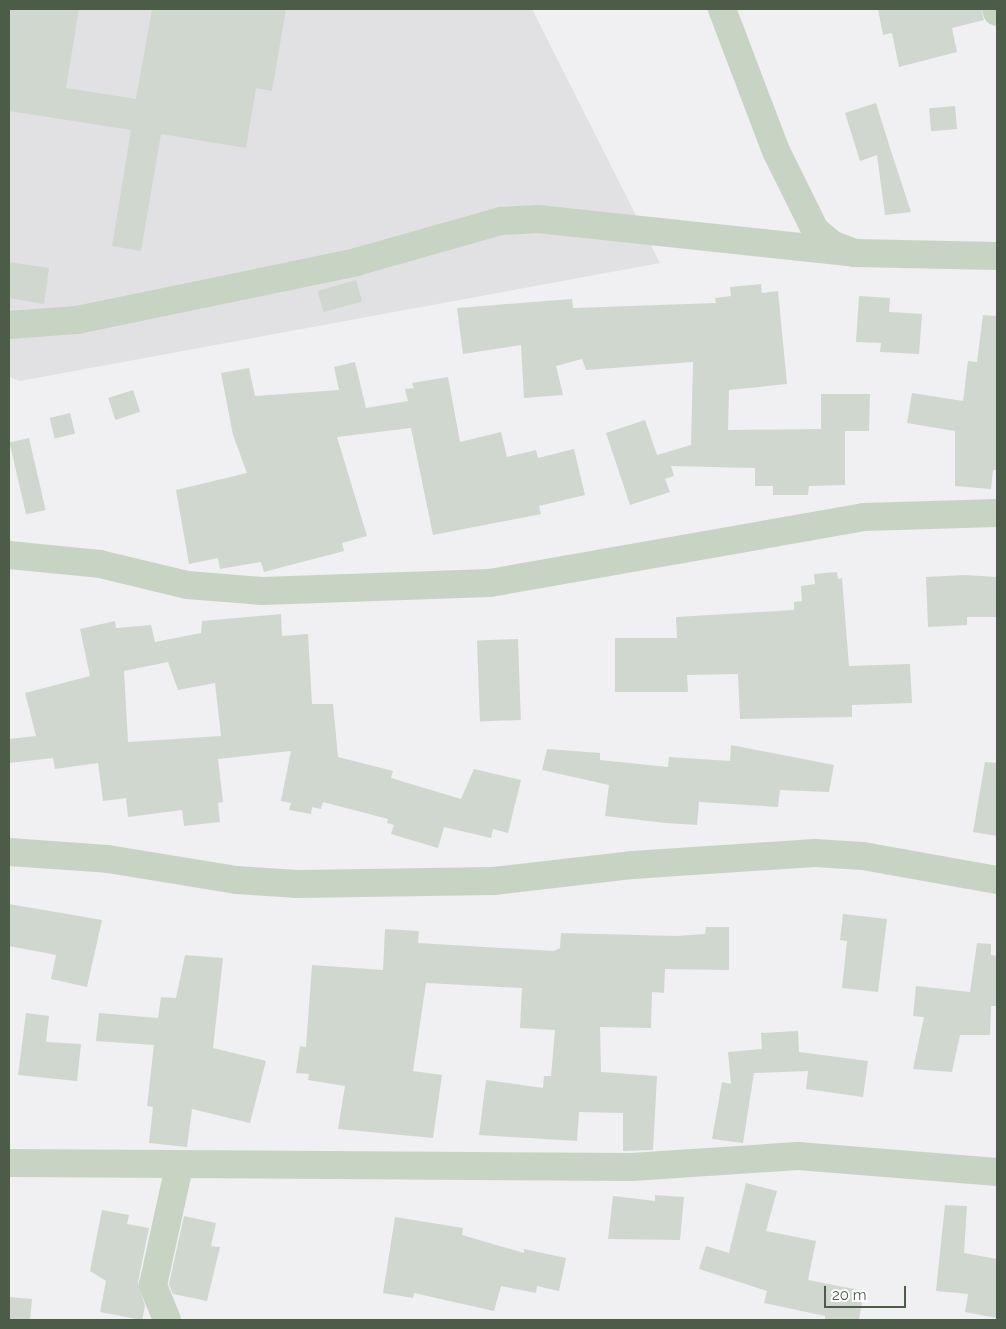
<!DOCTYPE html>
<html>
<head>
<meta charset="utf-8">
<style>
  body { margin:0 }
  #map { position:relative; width:1006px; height:1329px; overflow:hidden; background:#f0eff2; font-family:Raleway,sans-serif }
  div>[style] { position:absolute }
  .education>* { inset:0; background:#e1e1e3 }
  .building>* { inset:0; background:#d0d7cf; transform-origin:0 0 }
  .minor>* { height:28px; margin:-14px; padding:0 14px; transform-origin:14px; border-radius:14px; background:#c7d4c4 }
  span { translate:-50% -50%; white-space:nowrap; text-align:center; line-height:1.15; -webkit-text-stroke:4.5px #fff; paint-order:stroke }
  .frame { position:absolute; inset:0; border:10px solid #4c5c48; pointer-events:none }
  .scale { position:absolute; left:824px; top:1286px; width:82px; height:22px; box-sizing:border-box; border:2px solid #4c5c48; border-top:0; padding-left:6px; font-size:15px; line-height:18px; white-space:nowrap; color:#4c5c48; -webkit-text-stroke:4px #fff; paint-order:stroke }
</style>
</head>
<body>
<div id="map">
  <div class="education">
    <div style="clip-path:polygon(9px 9px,532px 9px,660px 263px,20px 381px,9px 377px)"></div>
  </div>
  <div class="building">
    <div style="clip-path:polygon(9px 9px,79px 9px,66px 88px,136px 99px,152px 9px,286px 9px,272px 91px,256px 88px,246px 148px,161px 134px,141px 251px,112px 246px,131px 130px,9px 111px)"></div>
    <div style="clip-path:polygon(878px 9px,981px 9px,984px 20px,952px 28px,957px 52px,899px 67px,892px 33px,883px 35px)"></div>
    <div style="clip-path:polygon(876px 103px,891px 151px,911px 212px,885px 215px,877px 155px,860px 161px,845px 113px)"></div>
    <div style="left:955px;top:106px;width:23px;height:26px;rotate:85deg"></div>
    <div style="clip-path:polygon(9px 262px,49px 268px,44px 304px,9px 298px)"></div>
    <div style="left:356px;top:280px;width:22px;height:40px;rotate:74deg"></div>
    <div style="clip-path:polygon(761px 284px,762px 293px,778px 291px,787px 384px,729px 390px,728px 430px,821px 429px,821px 394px,870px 394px,869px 431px,845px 431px,845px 485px,809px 486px,808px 495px,773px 495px,773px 486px,755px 486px,755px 468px,671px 466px,674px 476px,665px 479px,670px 492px,630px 505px,606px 433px,645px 420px,657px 455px,691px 445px,693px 362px,586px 370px,582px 359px,556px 366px,563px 395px,524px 398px,521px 345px,463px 354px,457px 308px,572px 299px,573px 308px,716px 303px,715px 298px,731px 296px,730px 287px)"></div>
    <div style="clip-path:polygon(859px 296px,890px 298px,889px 312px,922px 314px,919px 354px,880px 352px,881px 343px,856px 342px)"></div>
    <div style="clip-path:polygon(983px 315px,997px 316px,997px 470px,993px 470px,991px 489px,955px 486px,955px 431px,907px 423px,912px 393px,963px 401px,968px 361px,977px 362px)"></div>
    <div style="clip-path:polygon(355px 362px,366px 408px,408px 401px,405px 389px,414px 388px,412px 383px,448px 377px,460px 442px,501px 432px,507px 457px,536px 450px,538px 458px,574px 449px,585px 495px,539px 506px,541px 514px,433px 535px,411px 428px,337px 437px,367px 536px,342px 543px,344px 551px,264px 572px,261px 562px,220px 569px,218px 558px,189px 564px,176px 490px,247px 473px,233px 435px,221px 373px,249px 368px,255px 396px,339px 390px,334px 367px)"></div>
    <div style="left:133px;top:390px;width:23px;height:26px;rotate:72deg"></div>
    <div style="left:70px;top:413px;width:21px;height:21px;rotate:76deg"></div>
    <div style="left:29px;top:438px;width:74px;height:20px;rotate:77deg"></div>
    <div style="clip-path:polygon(837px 572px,838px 579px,842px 578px,849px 666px,910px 664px,912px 703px,852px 705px,852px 717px,740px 719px,738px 674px,687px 675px,688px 692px,615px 692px,615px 638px,677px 638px,676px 617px,794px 610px,794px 602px,802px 601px,801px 586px,815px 584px,814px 574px)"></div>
    <div style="clip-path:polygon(965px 575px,997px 577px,997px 617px,967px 617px,967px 625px,928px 627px,926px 577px)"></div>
    <div style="clip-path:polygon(evenodd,281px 614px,282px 636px,308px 634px,312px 704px,333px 704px,338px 757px,393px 771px,391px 778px,461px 799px,474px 769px,521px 780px,508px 833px,493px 829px,491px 838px,444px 827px,438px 848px,391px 834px,394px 825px,387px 823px,388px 819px,323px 802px,321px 809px,312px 807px,311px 814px,289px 810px,291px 803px,281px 801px,291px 751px,218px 759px,223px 802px,218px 803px,220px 822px,184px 826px,182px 810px,128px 817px,126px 798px,103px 801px,98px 763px,55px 769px,53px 758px,9px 763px,9px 739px,36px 736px,25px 693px,90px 676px,80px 629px,115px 621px,116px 628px,151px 625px,155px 642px,201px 633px,202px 621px,281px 614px,168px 662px,178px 690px,215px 683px,221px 736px,128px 742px,124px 671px,168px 662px)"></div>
    <div style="left:518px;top:639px;width:81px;height:41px;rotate:88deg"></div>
    <div style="clip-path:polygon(731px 745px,834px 765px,829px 792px,780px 790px,778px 807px,699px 802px,697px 825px,666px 823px,605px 816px,609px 785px,542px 770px,547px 749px,600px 753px,600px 760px,668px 767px,669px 757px,730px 761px)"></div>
    <div style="clip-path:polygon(985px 762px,997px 763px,997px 836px,973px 832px)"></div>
    <div style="clip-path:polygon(9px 904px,102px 920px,87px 987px,51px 979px,56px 955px,9px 946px)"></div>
    <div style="clip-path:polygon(843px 914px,887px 919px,878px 992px,842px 988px,847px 941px,840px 940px)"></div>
    <div style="clip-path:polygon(706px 927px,729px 927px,729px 970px,665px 969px,664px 993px,652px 992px,651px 1028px,600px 1027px,601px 1072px,657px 1076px,653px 1150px,623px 1151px,623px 1113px,579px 1112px,577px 1141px,479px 1135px,486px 1080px,543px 1088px,544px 1076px,551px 1076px,555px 1030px,520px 1028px,522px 988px,426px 983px,413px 1071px,442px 1075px,433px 1138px,338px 1129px,345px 1086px,308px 1080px,309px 1074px,296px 1073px,300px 1046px,306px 1047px,312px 965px,383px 970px,385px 929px,419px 931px,418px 943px,554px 951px,560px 948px,561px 933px,677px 936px,705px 934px)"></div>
    <div style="clip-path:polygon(977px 943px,991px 944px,991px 955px,997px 956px,997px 1006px,991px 1006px,990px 1035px,960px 1035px,952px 1072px,913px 1069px,924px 1017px,913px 1016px,916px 986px,970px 992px)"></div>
    <div style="clip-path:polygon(185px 955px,223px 958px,213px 1048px,266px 1061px,250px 1123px,192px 1109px,187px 1147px,149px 1143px,153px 1107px,147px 1106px,154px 1045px,96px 1041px,99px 1013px,158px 1018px,161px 997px,176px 998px)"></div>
    <div style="clip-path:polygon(26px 1013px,49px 1016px,46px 1042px,81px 1044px,77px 1081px,18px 1075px)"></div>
    <div style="clip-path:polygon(798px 1031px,799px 1052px,868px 1061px,863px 1097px,806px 1089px,808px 1071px,754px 1073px,743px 1143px,712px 1139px,722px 1082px,731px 1084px,728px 1052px,762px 1049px,761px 1033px)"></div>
    <div style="clip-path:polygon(746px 1183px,777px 1191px,766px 1231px,816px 1241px,808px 1280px,864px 1291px,859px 1320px,825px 1320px,825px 1316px,764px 1303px,767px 1291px,699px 1269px,706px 1246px,729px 1253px)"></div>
    <div style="clip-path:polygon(655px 1195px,684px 1197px,680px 1240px,608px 1239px,613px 1196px,655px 1201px)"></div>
    <div style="clip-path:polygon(945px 1205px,967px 1206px,964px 1253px,997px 1259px,997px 1318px,965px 1312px,968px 1294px,936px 1291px)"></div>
    <div style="clip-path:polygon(102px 1210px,129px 1215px,127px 1224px,149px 1228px,138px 1282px,145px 1306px,142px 1320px,100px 1312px,106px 1281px,90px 1271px)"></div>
    <div style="clip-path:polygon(184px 1216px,216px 1223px,211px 1246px,220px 1247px,207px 1301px,173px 1294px,169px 1284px)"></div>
    <div style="clip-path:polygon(395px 1217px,463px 1228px,462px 1235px,524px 1253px,524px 1249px,566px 1258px,559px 1291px,537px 1286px,536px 1293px,501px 1286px,494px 1311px,414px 1293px,413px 1298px,383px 1293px)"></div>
    <div style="clip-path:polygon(9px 1297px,32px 1299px,30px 1320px,9px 1320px)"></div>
  </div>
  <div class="minor">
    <div style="left:722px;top:9px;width:152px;rotate:69.2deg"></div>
    <div style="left:776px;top:151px;width:88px;rotate:63.7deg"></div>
    <div style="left:815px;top:230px;width:23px;rotate:40deg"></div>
    <div style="left:833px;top:245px;width:23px;rotate:20deg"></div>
    <div style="left:855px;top:253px;width:142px;rotate:1.2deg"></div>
    <div style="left:996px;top:9px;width:3px;rotate:72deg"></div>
    <div style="left:9px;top:325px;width:68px;rotate:-4.2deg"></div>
    <div style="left:77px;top:320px;width:285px;rotate:-11.7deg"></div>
    <div style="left:356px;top:262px;width:151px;rotate:-15.8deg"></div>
    <div style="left:501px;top:221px;width:37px;rotate:-3deg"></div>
    <div style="left:538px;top:219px;width:319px;rotate:6.1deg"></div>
    <div style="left:9px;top:555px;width:91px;rotate:5.6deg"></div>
    <div style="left:100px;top:564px;width:89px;rotate:13.6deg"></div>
    <div style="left:187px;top:585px;width:75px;rotate:4.6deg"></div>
    <div style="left:262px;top:591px;width:228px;rotate:-2deg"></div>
    <div style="left:490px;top:583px;width:380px;rotate:-10deg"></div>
    <div style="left:864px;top:517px;width:133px;rotate:-1.7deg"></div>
    <div style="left:9px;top:852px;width:99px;rotate:4deg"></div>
    <div style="left:108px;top:859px;width:130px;rotate:9.3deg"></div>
    <div style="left:236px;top:880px;width:62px;rotate:3.7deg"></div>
    <div style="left:298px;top:884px;width:196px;rotate:-0.9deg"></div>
    <div style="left:494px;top:881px;width:140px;rotate:-6.6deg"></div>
    <div style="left:633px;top:865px;width:182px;rotate:-3.8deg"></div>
    <div style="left:815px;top:853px;width:48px;rotate:3.6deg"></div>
    <div style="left:863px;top:856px;width:136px;rotate:10.2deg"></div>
    <div style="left:9px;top:1163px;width:623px;rotate:0.37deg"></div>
    <div style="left:632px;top:1167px;width:166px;rotate:-3.8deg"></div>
    <div style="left:798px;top:1156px;width:200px;rotate:4.6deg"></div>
    <div style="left:167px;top:1320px;width:38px;rotate:-112deg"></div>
    <div style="left:153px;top:1285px;width:121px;rotate:-77.6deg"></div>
  </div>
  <div class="frame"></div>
  <div class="scale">20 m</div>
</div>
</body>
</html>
